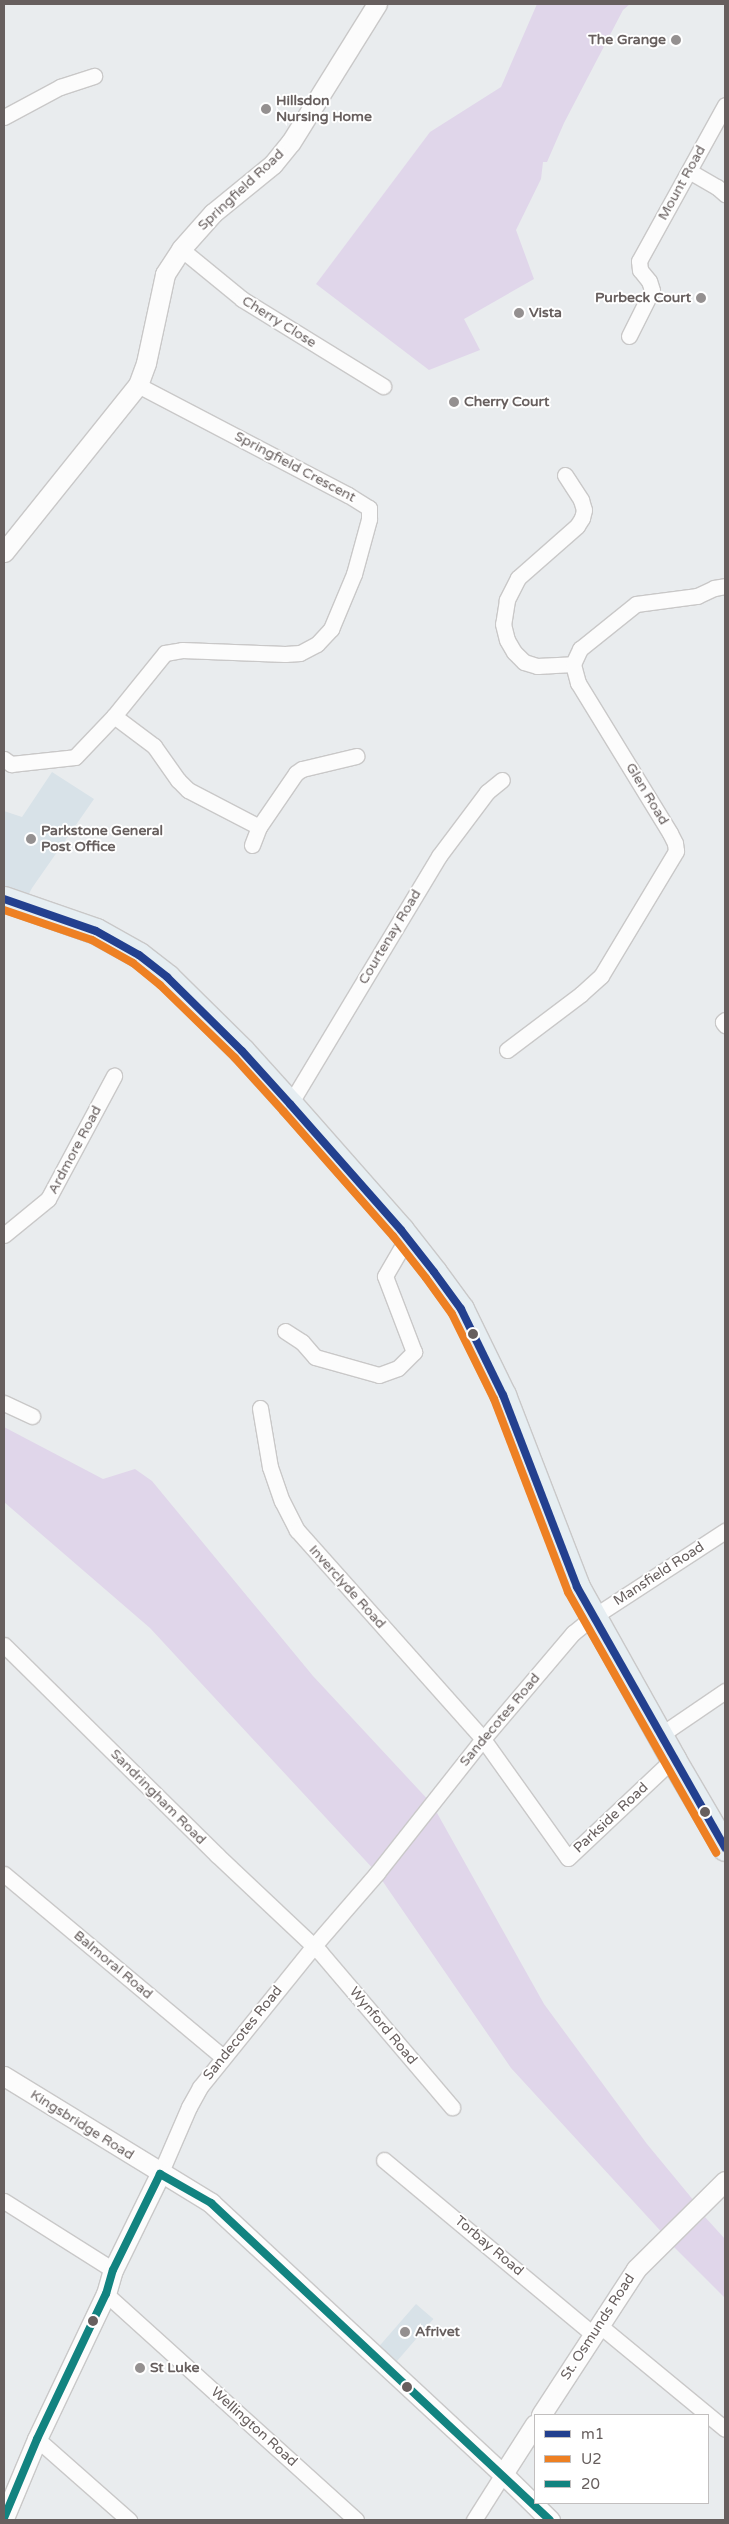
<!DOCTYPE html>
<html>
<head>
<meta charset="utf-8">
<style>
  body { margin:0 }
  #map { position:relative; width:729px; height:2524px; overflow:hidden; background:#e9ecee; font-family:"Varela Round",sans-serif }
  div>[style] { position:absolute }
  .commercial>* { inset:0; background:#d8e2e8; transform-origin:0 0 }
  .green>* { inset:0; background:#e0d6ea }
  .roads { filter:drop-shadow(1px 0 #c9c8c8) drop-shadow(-1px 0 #c9c8c8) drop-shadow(0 1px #c9c8c8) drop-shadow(0 -1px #c9c8c8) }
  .minor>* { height:15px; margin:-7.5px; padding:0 7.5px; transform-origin:7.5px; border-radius:7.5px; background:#fcfcfc }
  .tertiary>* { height:19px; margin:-9.5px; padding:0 9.5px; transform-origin:9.5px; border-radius:9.5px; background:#fcfcfc }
  .trunk>* { height:25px; margin:-12.5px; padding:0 12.5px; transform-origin:12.5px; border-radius:12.5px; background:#e6eef2 }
  .bus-1>* { height:8px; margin:-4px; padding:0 4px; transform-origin:4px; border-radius:4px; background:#23408f }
  .bus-2>* { height:8px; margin:-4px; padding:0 4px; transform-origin:4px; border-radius:4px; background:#ee8023 }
  .bus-3>* { height:8px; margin:-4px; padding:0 4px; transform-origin:4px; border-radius:4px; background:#128380 }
  .dots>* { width:14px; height:14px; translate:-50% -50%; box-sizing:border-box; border:2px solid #fff; border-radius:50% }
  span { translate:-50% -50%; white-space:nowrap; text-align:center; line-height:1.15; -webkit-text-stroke:4px #fff; paint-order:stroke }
  .poi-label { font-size:14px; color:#675f5e; font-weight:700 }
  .right { translate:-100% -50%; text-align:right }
  .left { translate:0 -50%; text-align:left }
  .street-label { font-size:14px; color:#675f5e }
  .frame { position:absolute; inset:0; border:5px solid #675f5e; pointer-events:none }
  .legend { position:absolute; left:534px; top:2414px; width:175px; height:90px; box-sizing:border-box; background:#fff; border:1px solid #c2bfbf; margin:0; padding:6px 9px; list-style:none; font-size:15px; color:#675f5e }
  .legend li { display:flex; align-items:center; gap:10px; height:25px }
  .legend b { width:25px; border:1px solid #c2bfbf }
</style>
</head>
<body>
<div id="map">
  <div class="commercial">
    <div style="clip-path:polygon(52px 772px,94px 799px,32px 888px,22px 907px,4px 899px,4px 811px,22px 817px)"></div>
    <div style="left:416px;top:2304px;width:23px;height:65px;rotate:41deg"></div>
  </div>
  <div class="green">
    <div style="clip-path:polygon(537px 4px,630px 4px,623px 10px,564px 123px,547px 162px,543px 162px,541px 179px,516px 230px,534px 279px,464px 319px,480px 350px,429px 370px,316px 284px,430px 132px,501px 87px)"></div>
    <div style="clip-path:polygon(4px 1427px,103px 1479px,135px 1469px,152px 1481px,313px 1676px,432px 1804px,544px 2004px,647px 2144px,699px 2207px,667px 2238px,511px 2068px,377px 1873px,150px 1628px,4px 1502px)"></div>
    <div style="clip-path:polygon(705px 2217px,725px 2239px,725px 2298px,674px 2247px)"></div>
  </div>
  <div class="roads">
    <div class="minor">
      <div style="left:4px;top:117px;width:64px;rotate:-28.2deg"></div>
      <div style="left:60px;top:87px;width:36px;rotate:-18deg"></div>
      <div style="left:689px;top:171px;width:32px;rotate:30deg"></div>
      <div style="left:717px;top:187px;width:11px;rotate:41deg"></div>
      <div style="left:181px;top:249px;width:79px;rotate:39.3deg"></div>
      <div style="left:242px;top:299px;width:166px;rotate:31.7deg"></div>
      <div style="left:629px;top:336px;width:51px;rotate:-63.4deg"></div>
      <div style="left:652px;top:290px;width:9px;rotate:-108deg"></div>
      <div style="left:649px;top:281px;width:14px;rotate:-129deg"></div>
      <div style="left:640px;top:270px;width:9px;rotate:-96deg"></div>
      <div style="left:639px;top:261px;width:178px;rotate:-61.1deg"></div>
      <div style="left:565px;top:475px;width:30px;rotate:57deg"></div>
      <div style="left:581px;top:500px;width:10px;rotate:73deg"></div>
      <div style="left:584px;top:510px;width:8px;rotate:104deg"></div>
      <div style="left:582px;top:518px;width:9px;rotate:122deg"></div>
      <div style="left:577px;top:526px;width:79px;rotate:138.6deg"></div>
      <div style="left:518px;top:578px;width:25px;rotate:117deg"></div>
      <div style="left:507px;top:600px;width:24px;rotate:99deg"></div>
      <div style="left:503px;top:624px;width:16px;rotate:76deg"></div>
      <div style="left:507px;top:640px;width:14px;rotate:60deg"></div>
      <div style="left:514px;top:652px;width:14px;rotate:45deg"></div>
      <div style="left:524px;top:662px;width:14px;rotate:17deg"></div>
      <div style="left:537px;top:666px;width:36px;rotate:-3deg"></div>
      <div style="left:114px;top:716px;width:50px;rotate:36.9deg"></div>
      <div style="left:154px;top:746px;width:42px;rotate:54.8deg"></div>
      <div style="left:178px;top:780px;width:14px;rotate:45deg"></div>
      <div style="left:188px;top:790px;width:80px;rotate:27.5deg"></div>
      <div style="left:259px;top:827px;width:65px;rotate:-55.6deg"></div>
      <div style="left:296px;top:773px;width:7px;rotate:-34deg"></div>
      <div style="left:302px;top:769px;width:56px;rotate:-13.5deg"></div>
      <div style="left:4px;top:759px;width:9px;rotate:36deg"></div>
      <div style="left:11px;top:764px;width:64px;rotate:-6.2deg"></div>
      <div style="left:75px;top:757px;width:57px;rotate:-46.4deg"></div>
      <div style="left:114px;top:716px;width:81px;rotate:-51deg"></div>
      <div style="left:165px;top:653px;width:17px;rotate:-10deg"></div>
      <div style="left:182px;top:650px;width:103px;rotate:2.2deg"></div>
      <div style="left:285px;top:654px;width:15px;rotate:-4deg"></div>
      <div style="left:300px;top:653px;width:19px;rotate:-28deg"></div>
      <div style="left:317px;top:644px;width:21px;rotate:-47deg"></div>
      <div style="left:331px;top:629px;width:60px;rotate:-67.3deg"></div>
      <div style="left:354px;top:574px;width:57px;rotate:-74.7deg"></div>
      <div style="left:369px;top:519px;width:11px;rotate:-90deg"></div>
      <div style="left:369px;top:508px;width:25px;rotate:-148deg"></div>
      <div style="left:348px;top:495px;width:237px;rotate:-152.4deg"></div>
      <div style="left:252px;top:845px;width:19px;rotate:-69deg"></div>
      <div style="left:725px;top:1020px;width:3px;rotate:135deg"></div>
      <div style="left:723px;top:1022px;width:4px;rotate:56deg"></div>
      <div style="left:507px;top:1050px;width:93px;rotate:-37.1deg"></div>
      <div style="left:581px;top:994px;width:27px;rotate:-42deg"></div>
      <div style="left:601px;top:976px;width:146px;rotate:-59deg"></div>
      <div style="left:676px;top:851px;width:8px;rotate:-97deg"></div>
      <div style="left:675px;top:843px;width:11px;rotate:-117deg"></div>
      <div style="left:670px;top:833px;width:176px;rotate:-121.5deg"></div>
      <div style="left:578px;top:683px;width:20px;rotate:-105deg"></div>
      <div style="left:573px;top:664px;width:17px;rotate:-65deg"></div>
      <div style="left:580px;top:649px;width:72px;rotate:-38.8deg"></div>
      <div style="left:636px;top:604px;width:62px;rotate:-7.5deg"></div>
      <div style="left:697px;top:596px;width:19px;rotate:-25deg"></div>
      <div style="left:714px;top:588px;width:11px;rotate:-10deg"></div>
      <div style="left:290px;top:1104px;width:289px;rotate:-59deg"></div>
      <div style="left:439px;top:856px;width:80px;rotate:-53.1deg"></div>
      <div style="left:487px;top:792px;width:19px;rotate:-39deg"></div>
      <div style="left:4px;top:1235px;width:57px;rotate:-39.3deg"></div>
      <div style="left:48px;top:1199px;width:140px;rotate:-61.8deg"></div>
      <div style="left:285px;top:1331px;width:20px;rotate:33deg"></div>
      <div style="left:302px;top:1342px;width:20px;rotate:49deg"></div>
      <div style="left:315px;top:1357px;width:66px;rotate:15.7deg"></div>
      <div style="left:379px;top:1375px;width:20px;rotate:-20deg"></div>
      <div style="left:398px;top:1368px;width:23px;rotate:-45deg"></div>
      <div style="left:414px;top:1352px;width:81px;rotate:-110.9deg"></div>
      <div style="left:385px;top:1276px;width:44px;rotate:-59.9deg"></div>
      <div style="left:4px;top:1403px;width:31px;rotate:25deg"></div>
      <div style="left:260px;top:1408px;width:60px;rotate:80.4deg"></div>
      <div style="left:270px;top:1467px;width:36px;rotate:71deg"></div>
      <div style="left:282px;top:1501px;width:33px;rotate:63deg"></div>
      <div style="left:297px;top:1530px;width:280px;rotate:48.3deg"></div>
      <div style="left:483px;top:1739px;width:146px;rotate:54.5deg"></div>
      <div style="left:568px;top:1858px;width:144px;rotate:-43.3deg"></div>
      <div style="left:4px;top:1645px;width:299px;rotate:44.6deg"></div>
      <div style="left:217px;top:1855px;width:141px;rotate:43.3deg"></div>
      <div style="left:320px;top:1952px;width:204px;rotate:49.6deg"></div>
      <div style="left:659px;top:1736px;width:80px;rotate:-34.3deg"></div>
      <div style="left:4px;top:1874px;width:285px;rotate:39.9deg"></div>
      <div style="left:384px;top:2160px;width:272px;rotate:39.8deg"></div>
      <div style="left:160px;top:2174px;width:73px;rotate:-66.6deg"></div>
      <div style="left:189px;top:2107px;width:23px;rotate:-61deg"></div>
      <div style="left:200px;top:2087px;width:180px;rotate:-51.1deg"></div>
      <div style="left:313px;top:1947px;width:98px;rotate:-49.1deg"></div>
      <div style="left:377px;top:1873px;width:171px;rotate:-51.7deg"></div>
      <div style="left:483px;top:1739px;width:139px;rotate:-49.7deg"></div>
      <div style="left:573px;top:1633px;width:26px;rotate:-39deg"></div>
      <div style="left:593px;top:1617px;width:158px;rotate:-33.1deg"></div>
      <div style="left:4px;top:2201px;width:129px;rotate:32.3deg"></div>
      <div style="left:106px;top:2294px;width:337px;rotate:42.1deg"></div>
      <div style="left:599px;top:2325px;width:163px;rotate:39.5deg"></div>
      <div style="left:37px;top:2439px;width:123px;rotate:41.4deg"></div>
      <div style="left:474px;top:2520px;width:54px;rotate:-57.8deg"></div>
    </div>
    <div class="tertiary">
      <div style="left:4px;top:552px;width:214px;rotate:-51.3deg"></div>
      <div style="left:138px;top:385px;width:23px;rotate:-70deg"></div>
      <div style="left:146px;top:363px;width:91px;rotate:-77.9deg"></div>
      <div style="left:165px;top:274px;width:30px;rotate:-57deg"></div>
      <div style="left:181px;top:249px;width:48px;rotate:-48.4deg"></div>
      <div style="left:213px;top:213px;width:77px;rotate:-39.2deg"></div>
      <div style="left:273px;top:164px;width:28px;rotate:-51deg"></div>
      <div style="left:291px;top:142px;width:163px;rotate:-58.1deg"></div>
      <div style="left:4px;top:2076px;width:243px;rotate:31.5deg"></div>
      <div style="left:211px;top:2203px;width:398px;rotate:42.9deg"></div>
      <div style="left:503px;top:2474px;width:66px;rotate:44.4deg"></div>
      <div style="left:541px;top:2415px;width:174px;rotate:-56.9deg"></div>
      <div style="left:636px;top:2269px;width:125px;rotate:-44.7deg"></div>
      <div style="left:503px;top:2474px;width:59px;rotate:-57.4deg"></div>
      <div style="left:4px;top:2518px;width:86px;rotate:-67.3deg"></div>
      <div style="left:37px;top:2439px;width:161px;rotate:-64.6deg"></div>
      <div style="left:106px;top:2294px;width:25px;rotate:-74deg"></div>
      <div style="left:113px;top:2270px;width:107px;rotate:-63.9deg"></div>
    </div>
    <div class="trunk">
      <div style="left:4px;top:899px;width:97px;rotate:19.2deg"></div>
      <div style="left:96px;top:931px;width:49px;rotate:29.2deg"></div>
      <div style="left:139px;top:955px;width:36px;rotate:38deg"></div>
      <div style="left:167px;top:977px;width:105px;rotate:44.6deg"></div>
      <div style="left:242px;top:1051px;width:72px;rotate:47.8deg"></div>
      <div style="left:290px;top:1104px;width:168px;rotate:48.6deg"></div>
      <div style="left:401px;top:1230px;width:53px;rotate:51.8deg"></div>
      <div style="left:434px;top:1272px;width:46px;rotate:53.9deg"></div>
      <div style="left:461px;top:1309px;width:96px;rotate:64deg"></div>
      <div style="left:503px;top:1395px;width:206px;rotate:68.9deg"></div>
      <div style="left:577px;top:1587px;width:197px;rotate:60.8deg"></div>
      <div style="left:673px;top:1759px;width:103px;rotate:59.7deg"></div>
    </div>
  </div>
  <div class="bus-1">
    <div style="left:4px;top:899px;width:97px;rotate:19.2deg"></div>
    <div style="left:96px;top:931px;width:49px;rotate:29.2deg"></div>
    <div style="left:139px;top:955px;width:36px;rotate:38deg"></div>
    <div style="left:167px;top:977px;width:105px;rotate:44.6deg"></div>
    <div style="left:242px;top:1051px;width:72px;rotate:47.8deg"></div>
    <div style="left:290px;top:1104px;width:168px;rotate:48.6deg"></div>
    <div style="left:401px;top:1230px;width:53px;rotate:51.8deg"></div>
    <div style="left:434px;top:1272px;width:46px;rotate:53.9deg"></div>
    <div style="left:461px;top:1309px;width:96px;rotate:64deg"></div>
    <div style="left:503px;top:1395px;width:206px;rotate:68.9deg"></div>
    <div style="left:577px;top:1587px;width:300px;rotate:60.4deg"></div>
  </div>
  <div class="bus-2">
    <div style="left:4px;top:910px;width:93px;rotate:18.8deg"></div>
    <div style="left:92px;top:940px;width:47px;rotate:29.3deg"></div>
    <div style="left:133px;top:963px;width:35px;rotate:39deg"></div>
    <div style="left:160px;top:985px;width:105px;rotate:44.2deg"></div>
    <div style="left:235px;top:1058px;width:72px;rotate:47.8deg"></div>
    <div style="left:283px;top:1111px;width:167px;rotate:48.7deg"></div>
    <div style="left:393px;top:1236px;width:53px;rotate:51.8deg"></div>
    <div style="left:426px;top:1278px;width:44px;rotate:54.2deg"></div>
    <div style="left:452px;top:1314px;width:95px;rotate:63.7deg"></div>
    <div style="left:494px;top:1399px;width:207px;rotate:69deg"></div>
    <div style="left:568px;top:1592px;width:300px;rotate:60.4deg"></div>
  </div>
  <div class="bus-3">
    <div style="left:160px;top:2174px;width:59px;rotate:29.6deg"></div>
    <div style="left:211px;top:2203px;width:464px;rotate:43.1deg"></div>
    <div style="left:4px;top:2518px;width:86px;rotate:-67.3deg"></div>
    <div style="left:37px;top:2439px;width:161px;rotate:-64.6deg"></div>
    <div style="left:106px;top:2294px;width:25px;rotate:-74deg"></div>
    <div style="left:113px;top:2270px;width:107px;rotate:-63.9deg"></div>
  </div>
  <div class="dots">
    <div style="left:676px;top:40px;background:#949090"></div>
    <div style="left:266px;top:109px;background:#949090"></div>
    <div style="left:701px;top:298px;background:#949090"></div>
    <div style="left:519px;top:313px;background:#949090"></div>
    <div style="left:454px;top:402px;background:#949090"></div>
    <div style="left:31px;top:839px;background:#949090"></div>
    <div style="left:473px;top:1334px;background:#675f5e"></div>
    <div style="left:705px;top:1812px;background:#675f5e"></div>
    <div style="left:93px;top:2321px;background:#675f5e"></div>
    <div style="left:405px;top:2332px;background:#949090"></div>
    <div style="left:140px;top:2368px;background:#949090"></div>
    <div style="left:407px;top:2387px;background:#675f5e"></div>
  </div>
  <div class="poi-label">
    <span class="right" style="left:666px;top:40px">The Grange</span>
    <span class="left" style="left:276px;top:109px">Hillsdon<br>Nursing Home</span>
    <span class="right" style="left:691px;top:298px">Purbeck Court</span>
    <span class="left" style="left:529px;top:313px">Vista</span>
    <span class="left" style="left:464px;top:402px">Cherry Court</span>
    <span class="left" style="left:41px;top:839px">Parkstone General<br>Post Office</span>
    <span class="left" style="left:415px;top:2332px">Afrivet</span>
    <span class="left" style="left:150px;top:2368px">St Luke</span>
  </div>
  <div class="street-label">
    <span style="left:682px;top:183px;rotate:-61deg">Mount Road</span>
    <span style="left:241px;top:190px;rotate:-43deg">Springfield Road</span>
    <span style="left:279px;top:322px;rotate:32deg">Cherry Close</span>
    <span style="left:295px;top:467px;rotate:28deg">Springfield Crescent</span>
    <span style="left:647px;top:794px;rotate:59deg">Glen Road</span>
    <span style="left:390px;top:937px;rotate:-59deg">Courtenay Road</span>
    <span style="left:75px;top:1150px;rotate:-62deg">Ardmore Road</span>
    <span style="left:659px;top:1574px;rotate:-33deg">Mansfield Road</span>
    <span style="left:347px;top:1587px;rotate:48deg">Inverclyde Road</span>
    <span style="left:500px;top:1720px;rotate:-50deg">Sandecotes Road</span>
    <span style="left:158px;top:1797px;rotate:45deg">Sandringham Road</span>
    <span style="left:611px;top:1818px;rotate:-43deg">Parkside Road</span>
    <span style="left:113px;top:1965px;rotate:40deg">Balmoral Road</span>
    <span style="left:383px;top:2026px;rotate:50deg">Wynford Road</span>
    <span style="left:243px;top:2033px;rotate:-51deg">Sandecotes Road</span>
    <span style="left:82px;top:2125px;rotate:32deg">Kingsbridge Road</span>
    <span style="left:489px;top:2246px;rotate:40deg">Torbay Road</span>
    <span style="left:598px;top:2327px;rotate:-57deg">St. Osmunds Road</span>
    <span style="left:254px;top:2427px;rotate:42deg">Wellington Road</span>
  </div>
  <div class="frame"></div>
  <ul class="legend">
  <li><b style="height:6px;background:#23408f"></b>m1</li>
  <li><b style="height:6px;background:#ee8023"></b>U2</li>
  <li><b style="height:6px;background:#128380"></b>20</li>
  </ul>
</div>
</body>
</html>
